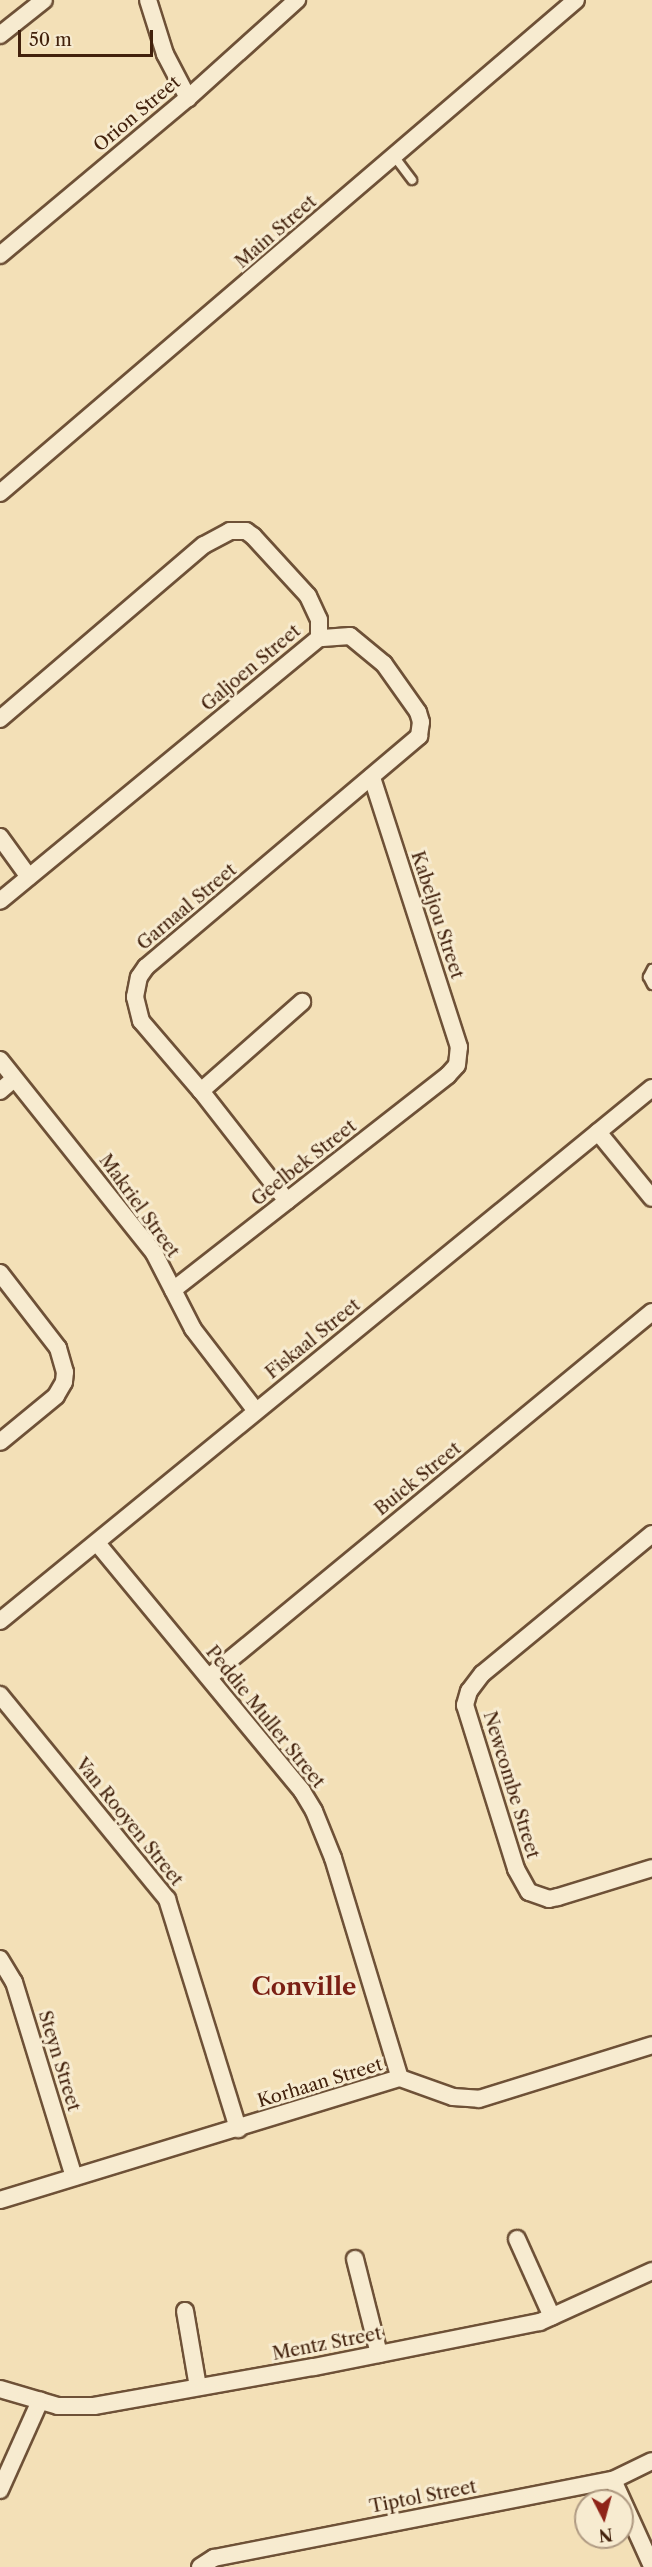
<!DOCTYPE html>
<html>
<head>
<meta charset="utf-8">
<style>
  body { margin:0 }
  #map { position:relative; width:652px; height:2567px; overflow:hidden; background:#f3e0b7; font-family:"Libre Caslon Text",serif }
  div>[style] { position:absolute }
  .roads { filter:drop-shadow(2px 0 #6e5137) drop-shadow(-2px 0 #6e5137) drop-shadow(0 2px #6e5137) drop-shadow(0 -2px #6e5137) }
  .service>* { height:8px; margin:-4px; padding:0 4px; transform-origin:4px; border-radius:4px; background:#f7ebd0 }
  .minor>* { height:16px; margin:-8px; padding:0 8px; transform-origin:8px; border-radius:8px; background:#f7ebd0 }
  span { translate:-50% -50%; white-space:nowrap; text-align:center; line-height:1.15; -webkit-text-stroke:6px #f7ebd0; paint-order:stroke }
  .street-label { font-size:18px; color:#42210c }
  .district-label { font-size:24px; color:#7a1f14; font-weight:700 }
  .north { position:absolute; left:574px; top:2489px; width:60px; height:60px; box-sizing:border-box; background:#f7ebd0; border:2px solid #af9a82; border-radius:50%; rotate:174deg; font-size:16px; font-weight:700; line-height:24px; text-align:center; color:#42210c }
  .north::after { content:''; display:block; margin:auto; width:21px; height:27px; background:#8f2418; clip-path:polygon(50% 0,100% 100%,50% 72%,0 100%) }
  .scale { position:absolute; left:18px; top:30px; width:135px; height:27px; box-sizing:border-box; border:3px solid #42210c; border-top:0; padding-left:8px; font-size:18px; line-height:21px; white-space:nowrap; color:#42210c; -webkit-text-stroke:4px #f7ebd0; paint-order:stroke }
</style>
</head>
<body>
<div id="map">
  <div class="roads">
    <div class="service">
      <div style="left:394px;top:156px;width:30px;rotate:53deg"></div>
      <div style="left:652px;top:969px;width:9px;rotate:117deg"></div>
      <div style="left:648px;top:977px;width:9px;rotate:63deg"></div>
    </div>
    <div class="minor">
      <div style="left:148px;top:0;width:57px;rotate:72.5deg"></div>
      <div style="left:165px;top:54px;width:50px;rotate:62.4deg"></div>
      <div style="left:0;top:35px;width:56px;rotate:-38.5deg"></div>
      <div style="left:0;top:255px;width:245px;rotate:-39.9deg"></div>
      <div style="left:188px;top:98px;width:147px;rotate:-42deg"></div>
      <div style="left:0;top:493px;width:758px;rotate:-40.56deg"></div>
      <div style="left:0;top:719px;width:268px;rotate:-40.5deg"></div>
      <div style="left:204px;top:545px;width:30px;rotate:-28deg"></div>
      <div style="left:230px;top:531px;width:16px"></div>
      <div style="left:246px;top:531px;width:9px;rotate:36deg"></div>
      <div style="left:253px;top:536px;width:81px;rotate:47.5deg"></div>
      <div style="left:308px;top:596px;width:26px;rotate:65deg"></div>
      <div style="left:319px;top:620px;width:18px;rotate:90deg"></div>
      <div style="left:319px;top:638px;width:413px;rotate:140.5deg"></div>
      <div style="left:0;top:837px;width:49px;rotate:54.1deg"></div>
      <div style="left:0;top:1060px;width:247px;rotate:51.4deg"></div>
      <div style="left:154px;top:1253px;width:85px;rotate:62.8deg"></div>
      <div style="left:193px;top:1329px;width:103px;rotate:52.5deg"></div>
      <div style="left:0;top:1091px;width:18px;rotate:-41deg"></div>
      <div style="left:201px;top:1091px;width:135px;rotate:-41.4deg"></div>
      <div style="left:598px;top:1132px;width:85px;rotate:50.7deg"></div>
      <div style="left:287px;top:1201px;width:140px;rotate:-128deg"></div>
      <div style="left:201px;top:1091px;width:92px;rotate:-130.6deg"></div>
      <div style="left:141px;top:1021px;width:25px;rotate:-104deg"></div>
      <div style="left:135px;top:997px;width:20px;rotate:-79deg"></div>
      <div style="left:139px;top:977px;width:12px;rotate:-55deg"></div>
      <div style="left:146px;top:967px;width:358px;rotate:-40.2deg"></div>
      <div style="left:419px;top:736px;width:14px;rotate:-82deg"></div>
      <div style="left:421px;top:722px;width:10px;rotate:-107deg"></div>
      <div style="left:418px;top:712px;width:59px;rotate:-125.3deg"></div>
      <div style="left:384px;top:664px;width:44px;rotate:-140.5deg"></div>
      <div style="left:350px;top:636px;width:31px;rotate:176deg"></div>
      <div style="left:0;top:1273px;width:95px;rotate:52.3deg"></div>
      <div style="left:58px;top:1348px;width:25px;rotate:74deg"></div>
      <div style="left:65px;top:1372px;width:10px;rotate:96deg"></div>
      <div style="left:64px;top:1382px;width:16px;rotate:120deg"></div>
      <div style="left:56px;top:1396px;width:72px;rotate:140.6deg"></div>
      <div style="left:173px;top:1290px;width:349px;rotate:-38deg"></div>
      <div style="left:448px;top:1075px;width:13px;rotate:-48deg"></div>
      <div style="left:457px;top:1065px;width:18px;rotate:-84deg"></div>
      <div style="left:459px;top:1047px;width:284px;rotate:-107.9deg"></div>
      <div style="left:652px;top:1534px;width:220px;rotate:140.5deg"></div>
      <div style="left:482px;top:1674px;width:21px;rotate:127deg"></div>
      <div style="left:469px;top:1691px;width:15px;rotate:106deg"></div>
      <div style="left:465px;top:1705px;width:172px;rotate:72.7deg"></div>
      <div style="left:516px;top:1869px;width:26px;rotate:61deg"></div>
      <div style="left:529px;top:1892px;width:21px;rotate:19deg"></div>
      <div style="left:549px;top:1899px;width:9px;rotate:-13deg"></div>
      <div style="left:558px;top:1897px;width:98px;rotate:-17.1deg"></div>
      <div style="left:97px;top:1543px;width:322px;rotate:50.4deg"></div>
      <div style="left:302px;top:1791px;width:23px;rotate:59deg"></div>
      <div style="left:314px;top:1811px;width:51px;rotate:68deg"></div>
      <div style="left:333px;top:1858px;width:230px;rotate:73.1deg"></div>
      <div style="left:0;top:1621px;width:842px;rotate:-39.27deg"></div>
      <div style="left:209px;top:1677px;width:574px;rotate:-39.49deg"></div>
      <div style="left:0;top:1695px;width:264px;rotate:50.7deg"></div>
      <div style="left:167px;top:1899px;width:241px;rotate:72.8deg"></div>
      <div style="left:0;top:1959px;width:27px;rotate:59deg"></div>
      <div style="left:14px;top:1982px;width:204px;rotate:72.9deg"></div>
      <div style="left:0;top:2200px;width:418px;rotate:-17deg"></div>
      <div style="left:400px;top:2078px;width:56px;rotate:19.7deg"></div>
      <div style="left:453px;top:2097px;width:26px;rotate:4deg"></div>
      <div style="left:479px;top:2099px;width:181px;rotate:-17.3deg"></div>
      <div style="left:517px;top:2239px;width:85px;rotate:65.8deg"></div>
      <div style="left:355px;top:2259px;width:98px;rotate:75.8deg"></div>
      <div style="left:185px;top:2311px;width:77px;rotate:80.3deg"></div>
      <div style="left:0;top:2389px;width:60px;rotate:16.3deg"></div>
      <div style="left:58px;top:2406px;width:36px"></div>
      <div style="left:94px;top:2406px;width:223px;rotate:-10.1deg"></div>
      <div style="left:314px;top:2367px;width:230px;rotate:-11.3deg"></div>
      <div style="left:540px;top:2322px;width:123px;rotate:-24.5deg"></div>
      <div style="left:613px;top:2480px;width:94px;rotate:65.6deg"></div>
      <div style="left:0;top:2490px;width:98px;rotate:-65.8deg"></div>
      <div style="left:200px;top:2567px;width:17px;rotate:-33deg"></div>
      <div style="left:214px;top:2558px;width:407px;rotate:-11.1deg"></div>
      <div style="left:613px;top:2480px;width:43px;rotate:-26deg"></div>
    </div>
  </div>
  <div class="street-label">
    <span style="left:137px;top:114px;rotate:-40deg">Orion Street</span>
    <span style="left:276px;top:232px;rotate:-41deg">Main Street</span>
    <span style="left:251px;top:668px;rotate:-40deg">Galjoen Street</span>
    <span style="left:187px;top:907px;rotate:-40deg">Garnaal Street</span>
    <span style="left:437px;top:915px;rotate:72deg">Kabeljou Street</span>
    <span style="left:304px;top:1163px;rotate:-38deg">Geelbek Street</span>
    <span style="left:139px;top:1206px;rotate:54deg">Makriel Street</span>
    <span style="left:313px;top:1339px;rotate:-39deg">Fiskaal Street</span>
    <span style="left:418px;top:1479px;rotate:-39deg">Buick Street</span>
    <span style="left:265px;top:1717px;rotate:51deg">Peddie Muller Street</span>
    <span style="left:511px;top:1785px;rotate:73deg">Newcombe Street</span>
    <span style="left:129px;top:1822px;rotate:51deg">Van Rooyen Street</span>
    <span style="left:59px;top:2061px;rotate:73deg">Steyn Street</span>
    <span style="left:320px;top:2083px;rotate:-17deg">Korhaan Street</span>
    <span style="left:327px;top:2344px;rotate:-11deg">Mentz Street</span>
    <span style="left:423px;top:2497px;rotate:-11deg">Tiptol Street</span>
  </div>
  <div class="district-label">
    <span style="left:304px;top:1987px">Conville</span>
  </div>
  <div class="north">N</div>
  <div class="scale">50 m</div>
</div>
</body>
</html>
